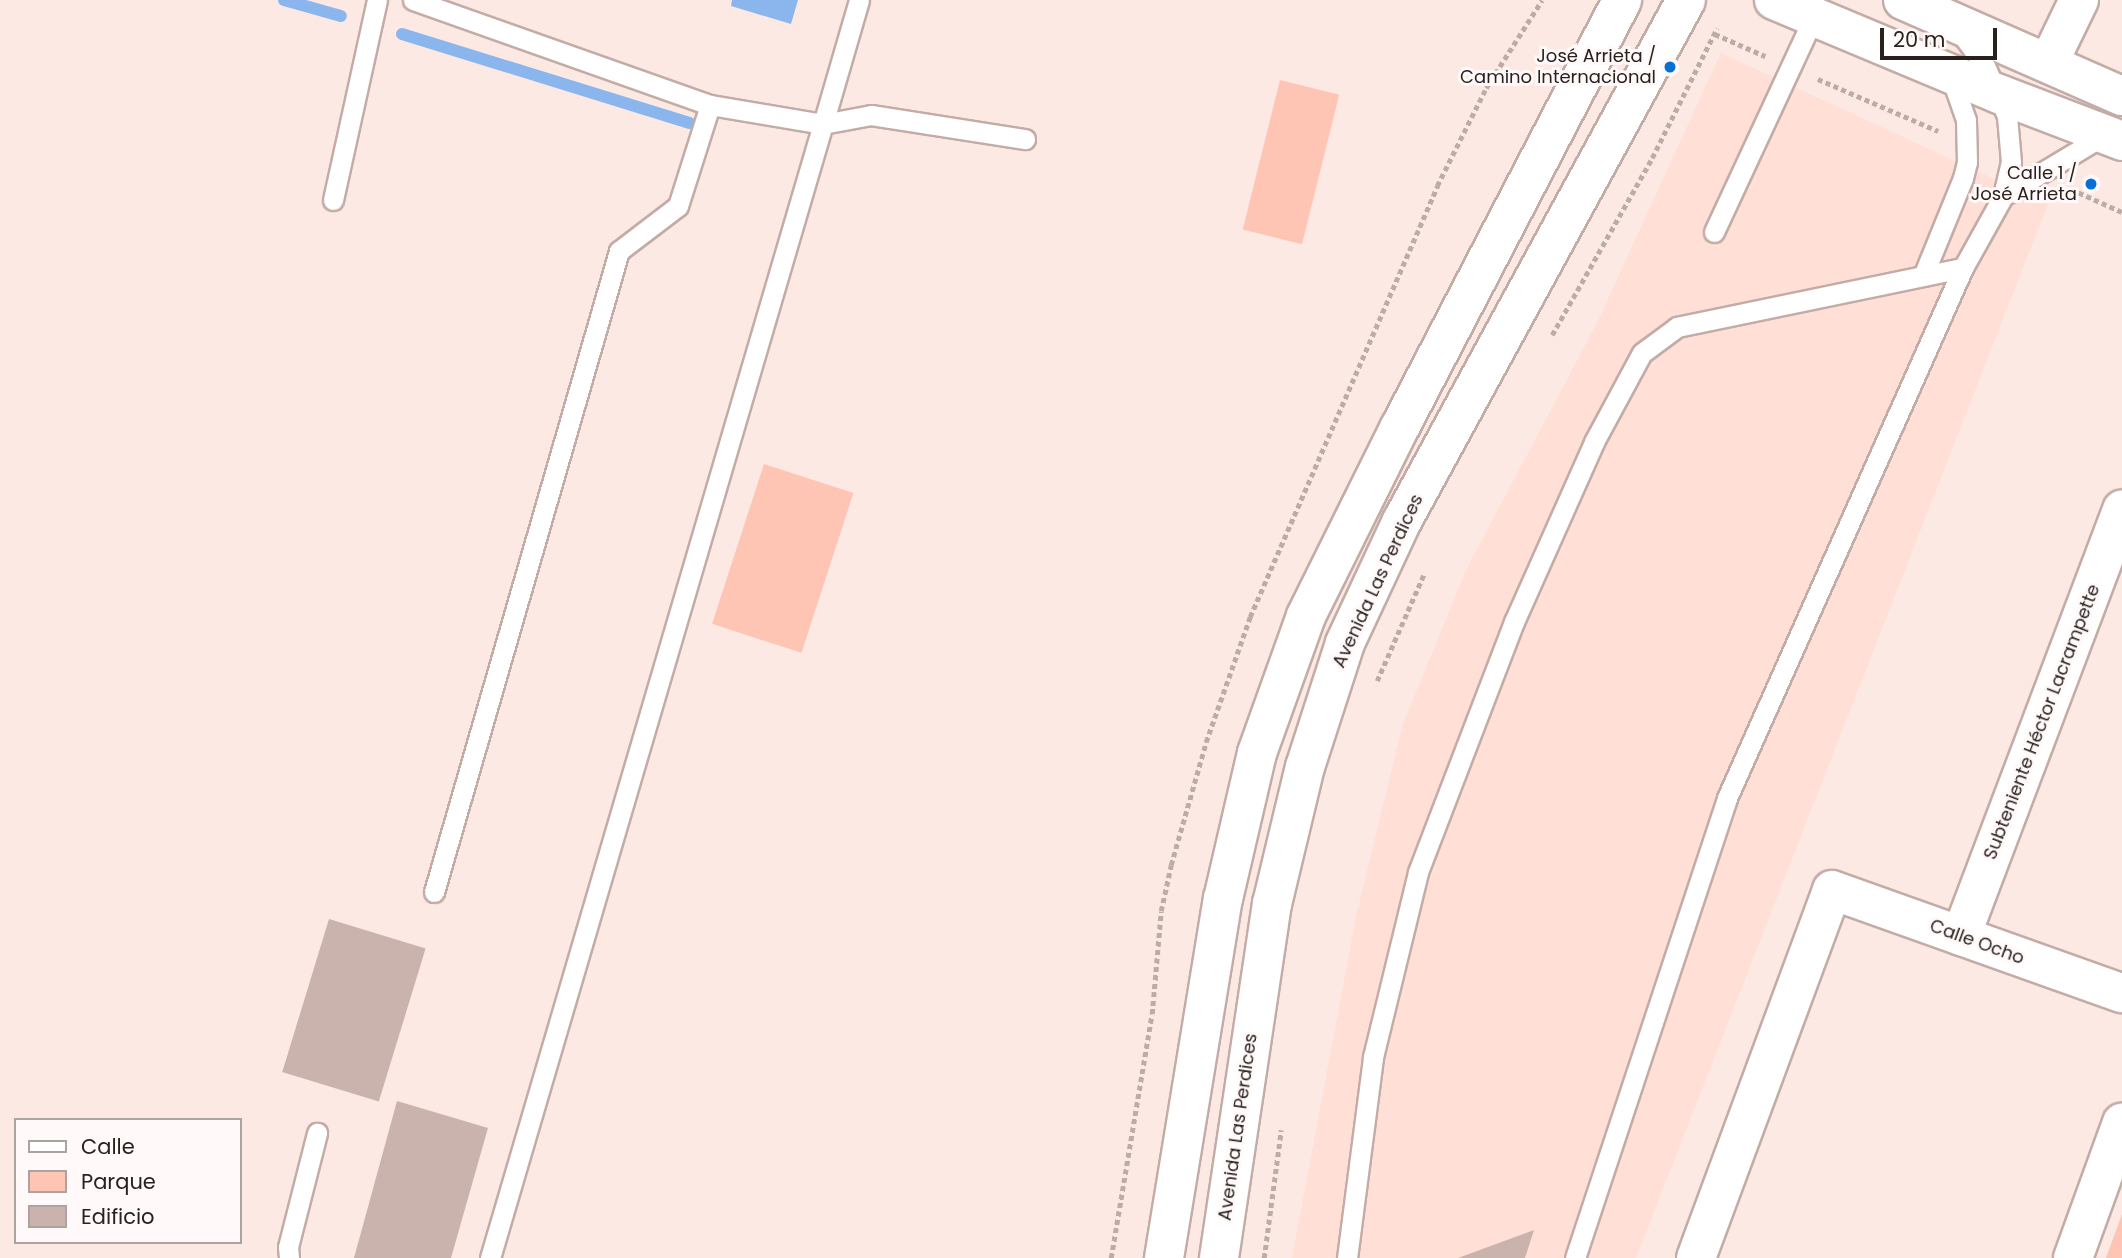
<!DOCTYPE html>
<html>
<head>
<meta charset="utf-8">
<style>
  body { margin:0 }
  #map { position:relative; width:2122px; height:1258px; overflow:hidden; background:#fce9e4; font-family:Poppins,sans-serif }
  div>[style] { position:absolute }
  .built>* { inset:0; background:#ffdfd6 }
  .green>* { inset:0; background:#fec4b4; transform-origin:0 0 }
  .water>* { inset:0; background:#8bb6ed }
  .stream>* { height:12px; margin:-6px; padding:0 6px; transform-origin:6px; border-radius:6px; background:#8bb6ed }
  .building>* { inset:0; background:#c9b3ac; transform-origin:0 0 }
  .path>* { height:4.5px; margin-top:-2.25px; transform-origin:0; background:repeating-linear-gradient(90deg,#bcaca8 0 5px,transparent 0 8.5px) }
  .roads { filter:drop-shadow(2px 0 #c3aca6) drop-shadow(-2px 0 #c3aca6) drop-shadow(0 2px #c3aca6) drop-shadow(0 -2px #c3aca6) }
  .service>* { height:19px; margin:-9.5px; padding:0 9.5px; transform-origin:9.5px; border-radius:9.5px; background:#fff }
  .minor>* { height:38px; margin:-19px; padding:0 19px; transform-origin:19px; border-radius:19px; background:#fff }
  .secondary>* { height:38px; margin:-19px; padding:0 19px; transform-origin:19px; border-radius:19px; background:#fff }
  .primary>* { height:38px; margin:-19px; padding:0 19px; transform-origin:19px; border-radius:19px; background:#fff }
  .dots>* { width:19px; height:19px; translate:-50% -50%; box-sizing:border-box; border:4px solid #fffaf9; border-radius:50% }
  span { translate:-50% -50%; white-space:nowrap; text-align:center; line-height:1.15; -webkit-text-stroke:6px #fffaf9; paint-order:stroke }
  .poi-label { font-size:18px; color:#2a211f }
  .right { translate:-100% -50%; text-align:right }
  .street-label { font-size:18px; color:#2a211f }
  .legend { position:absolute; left:14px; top:1118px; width:228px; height:126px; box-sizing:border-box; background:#fffaf9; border:2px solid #aaa3a2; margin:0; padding:9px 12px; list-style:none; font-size:21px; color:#2a211f }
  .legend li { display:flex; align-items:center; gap:14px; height:35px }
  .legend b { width:35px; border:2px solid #aaa3a2 }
  .scale { position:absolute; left:1880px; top:28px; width:117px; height:32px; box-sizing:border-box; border:4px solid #2a211f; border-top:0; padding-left:9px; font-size:21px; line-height:24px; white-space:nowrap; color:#2a211f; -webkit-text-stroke:5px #fffaf9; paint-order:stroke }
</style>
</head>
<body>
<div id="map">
  <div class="built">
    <div style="clip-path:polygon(1721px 53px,2048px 204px,1636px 1258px,1292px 1258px,1357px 912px,1403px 724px,1466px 570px,1596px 325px)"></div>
  </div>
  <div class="green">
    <div style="left:1280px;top:80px;width:61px;height:154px;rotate:14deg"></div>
    <div style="left:764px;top:464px;width:94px;height:168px;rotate:18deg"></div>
    <div style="clip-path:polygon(2122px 1214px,2122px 1258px,2106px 1258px)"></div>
  </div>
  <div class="water">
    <div style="clip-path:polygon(732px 0,798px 0,791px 24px,731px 6px)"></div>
  </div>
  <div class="stream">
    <div style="left:284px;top:0;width:59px;rotate:15.7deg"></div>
    <div style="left:402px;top:34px;width:301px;rotate:17.2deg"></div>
  </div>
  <div class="building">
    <div style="left:329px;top:919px;width:101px;height:160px;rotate:17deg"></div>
    <div style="clip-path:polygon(397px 1101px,488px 1128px,451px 1258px,354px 1258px)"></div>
    <div style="clip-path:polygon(1534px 1230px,1525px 1258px,1458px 1258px)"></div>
  </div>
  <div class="path">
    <div style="left:1715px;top:34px;width:55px;rotate:23.7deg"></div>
    <div style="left:1818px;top:79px;width:131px;rotate:23.4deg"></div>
    <div style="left:2071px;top:189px;width:56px;rotate:24.3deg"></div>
    <div style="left:1552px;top:335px;width:203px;rotate:-60.5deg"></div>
    <div style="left:1652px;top:158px;width:145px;rotate:-63.4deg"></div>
    <div style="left:1377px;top:681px;width:117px;rotate:-66.3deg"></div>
    <div style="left:1111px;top:1258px;width:247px;rotate:-80.5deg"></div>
    <div style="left:1152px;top:1014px;width:103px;rotate:-85deg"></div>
    <div style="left:1161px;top:911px;width:47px;rotate:-77.7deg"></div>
    <div style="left:1171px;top:865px;width:128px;rotate:-74.1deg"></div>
    <div style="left:1206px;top:742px;width:133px;rotate:-70.6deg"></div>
    <div style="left:1250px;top:617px;width:470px;rotate:-66.5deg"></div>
    <div style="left:1437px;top:186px;width:110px;rotate:-63.4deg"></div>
    <div style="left:1486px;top:88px;width:104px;rotate:-57.5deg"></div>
    <div style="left:1264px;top:1258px;width:129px;rotate:-82.4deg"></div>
  </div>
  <div class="roads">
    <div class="service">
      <div style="left:413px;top:0;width:315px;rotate:19.5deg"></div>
      <div style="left:710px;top:105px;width:115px;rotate:9.5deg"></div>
      <div style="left:823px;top:124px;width:129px;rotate:-73.8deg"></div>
      <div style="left:2003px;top:196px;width:118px;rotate:-31.1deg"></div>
      <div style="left:333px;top:200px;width:205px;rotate:-77.6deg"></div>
      <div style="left:1714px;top:232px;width:237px;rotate:-65.1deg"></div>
      <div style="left:1923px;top:276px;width:106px;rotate:-67.8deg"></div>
      <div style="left:1963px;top:178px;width:16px;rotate:-76deg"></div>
      <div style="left:1967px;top:162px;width:42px;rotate:-91.4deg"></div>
      <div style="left:1966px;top:120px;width:49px;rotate:-109.2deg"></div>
      <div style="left:434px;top:892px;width:667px;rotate:-73.9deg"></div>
      <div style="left:619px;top:251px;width:74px;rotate:-37.3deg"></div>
      <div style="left:678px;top:206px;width:106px;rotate:-72.4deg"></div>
      <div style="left:289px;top:1258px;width:11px;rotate:-95deg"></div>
      <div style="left:288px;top:1247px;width:118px;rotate:-75.7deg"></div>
      <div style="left:490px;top:1258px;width:1182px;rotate:-73.64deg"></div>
      <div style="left:823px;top:124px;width:49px;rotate:-10.6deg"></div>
      <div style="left:871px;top:115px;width:156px;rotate:8.9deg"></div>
      <div style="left:1347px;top:1258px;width:203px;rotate:-82.6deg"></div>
      <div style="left:1373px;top:1057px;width:190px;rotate:-76.3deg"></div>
      <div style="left:1418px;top:872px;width:268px;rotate:-69deg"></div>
      <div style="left:1514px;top:622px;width:197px;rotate:-66deg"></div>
      <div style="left:1594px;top:442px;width:101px;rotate:-61.7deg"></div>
      <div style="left:1642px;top:353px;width:44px;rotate:-36.6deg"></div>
      <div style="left:1677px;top:327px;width:292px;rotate:-11.7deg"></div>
      <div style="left:1575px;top:1258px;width:484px;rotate:-71.7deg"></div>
      <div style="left:1727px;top:798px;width:580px;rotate:-66deg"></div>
      <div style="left:1963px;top:268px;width:82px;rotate:-60.9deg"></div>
      <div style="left:2003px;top:196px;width:35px;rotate:-77deg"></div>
      <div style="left:2011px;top:162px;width:46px;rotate:-95deg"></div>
      <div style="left:2007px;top:116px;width:55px;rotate:-113.7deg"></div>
      <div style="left:1985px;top:66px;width:42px;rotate:-126.3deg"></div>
    </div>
    <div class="minor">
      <div style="left:2049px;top:62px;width:69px;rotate:-64.2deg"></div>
      <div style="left:1961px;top:936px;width:456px;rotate:-69.3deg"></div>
      <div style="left:1696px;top:1258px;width:392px;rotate:-69.7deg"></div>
      <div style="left:1832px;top:890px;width:308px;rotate:19.6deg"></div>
      <div style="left:2073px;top:1258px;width:144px;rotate:-70.1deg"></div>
    </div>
    <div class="secondary">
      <div style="left:1774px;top:0;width:244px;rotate:22.7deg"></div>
      <div style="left:1999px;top:94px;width:132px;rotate:20.9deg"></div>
      <div style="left:1903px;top:0;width:239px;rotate:23.7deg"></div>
    </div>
    <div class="primary">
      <div style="left:1164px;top:1258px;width:364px;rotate:-80.7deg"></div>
      <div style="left:1223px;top:899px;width:150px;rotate:-76.9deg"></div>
      <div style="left:1257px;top:753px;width:145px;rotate:-70.3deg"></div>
      <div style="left:1306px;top:616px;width:211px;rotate:-63.6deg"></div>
      <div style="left:1400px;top:427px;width:481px;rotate:-62.5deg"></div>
      <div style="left:1219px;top:1258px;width:358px;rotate:-81.5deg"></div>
      <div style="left:1272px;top:904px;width:141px;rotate:-76.5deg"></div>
      <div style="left:1305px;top:767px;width:130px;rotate:-72.1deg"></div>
      <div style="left:1345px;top:643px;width:135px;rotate:-65deg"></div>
      <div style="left:1402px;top:521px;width:593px;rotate:-61.4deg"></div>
    </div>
  </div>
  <div class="dots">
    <div style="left:1670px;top:67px;background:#0670d7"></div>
    <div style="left:2091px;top:184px;background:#0670d7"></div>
  </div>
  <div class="poi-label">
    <span class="right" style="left:1656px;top:67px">José Arrieta /<br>Camino Internacional</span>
    <span class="right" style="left:2077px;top:184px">Calle 1 /<br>José Arrieta</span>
  </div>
  <div class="street-label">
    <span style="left:1378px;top:581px;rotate:-65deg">Avenida Las Perdices</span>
    <span style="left:2042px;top:722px;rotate:-69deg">Subteniente Héctor Lacrampette</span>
    <span style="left:1977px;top:942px;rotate:20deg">Calle Ocho</span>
    <span style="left:1238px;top:1127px;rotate:-82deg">Avenida Las Perdices</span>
  </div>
  <ul class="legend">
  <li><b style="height:9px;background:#fff"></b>Calle</li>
  <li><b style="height:19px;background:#fec4b4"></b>Parque</li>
  <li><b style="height:19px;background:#c9b3ac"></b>Edificio</li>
  </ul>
  <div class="scale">20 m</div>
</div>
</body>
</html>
